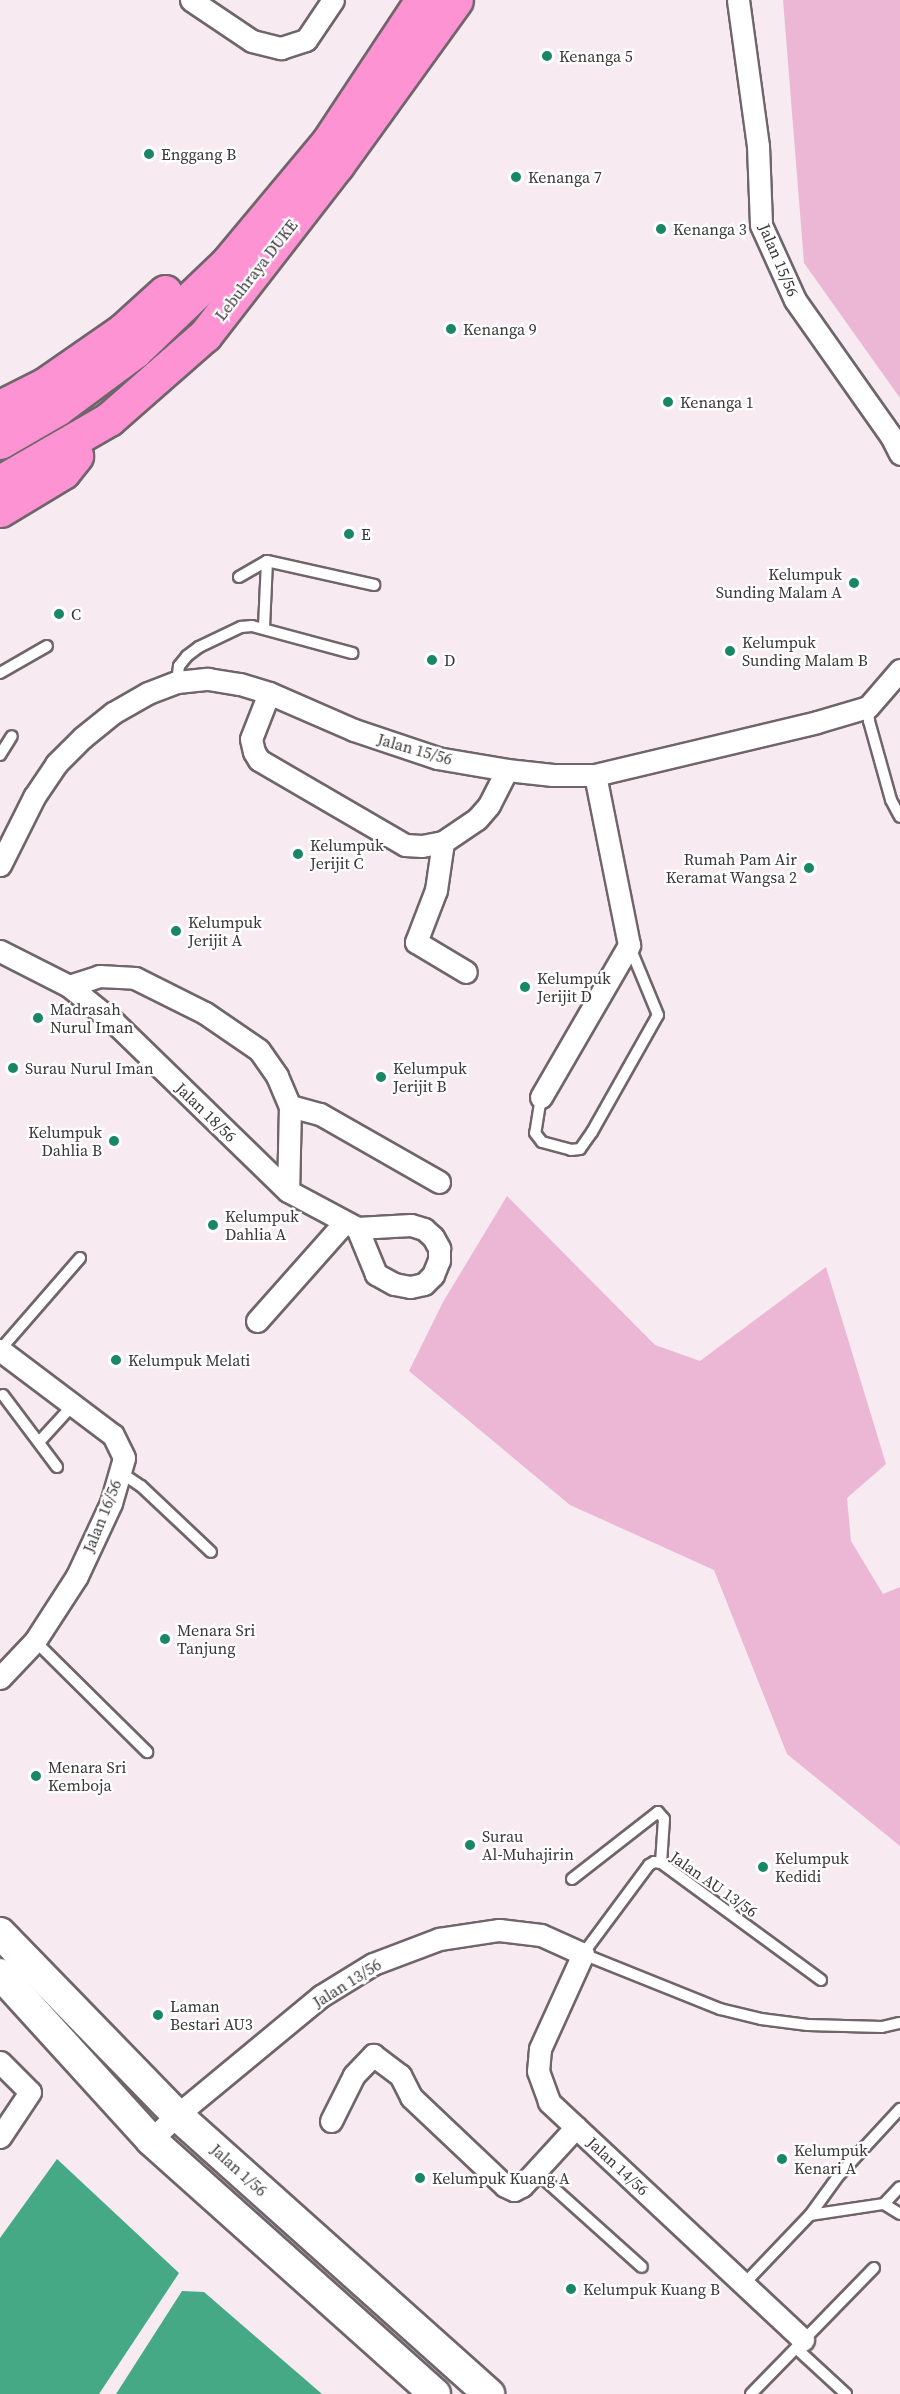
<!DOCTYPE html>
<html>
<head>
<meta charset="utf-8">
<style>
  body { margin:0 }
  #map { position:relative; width:900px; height:2394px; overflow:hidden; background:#f7ebf1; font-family:"Source Serif 4",serif }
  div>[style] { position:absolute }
  .green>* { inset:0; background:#ebb7d4 }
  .water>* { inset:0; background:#46a985 }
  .roads { filter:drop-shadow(2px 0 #6f656b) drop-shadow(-2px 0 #6f656b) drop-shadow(0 2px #6f656b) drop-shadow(0 -2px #6f656b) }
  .service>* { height:10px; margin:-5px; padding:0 5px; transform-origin:5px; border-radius:5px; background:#fff }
  .minor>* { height:21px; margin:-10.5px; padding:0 10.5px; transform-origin:10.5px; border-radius:10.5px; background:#fff }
  .secondary>* { height:30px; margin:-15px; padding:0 15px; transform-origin:15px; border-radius:15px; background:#fff }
  .motorway>* { height:33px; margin:-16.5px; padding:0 16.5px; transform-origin:16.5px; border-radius:16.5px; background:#fd93d2 }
  .dots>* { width:16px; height:16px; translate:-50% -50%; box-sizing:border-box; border:3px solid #fff; border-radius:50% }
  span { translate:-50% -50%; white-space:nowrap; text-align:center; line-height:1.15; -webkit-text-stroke:4.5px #fff; paint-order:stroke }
  .poi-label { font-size:16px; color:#3a3638 }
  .left { translate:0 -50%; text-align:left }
  .right { translate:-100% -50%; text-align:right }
  .street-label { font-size:16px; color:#3a3638 }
</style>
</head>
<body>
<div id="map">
  <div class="green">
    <div style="clip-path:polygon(783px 0,900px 0,900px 398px,804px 263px)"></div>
    <div style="clip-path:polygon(507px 1196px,655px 1345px,700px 1361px,826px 1267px,886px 1464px,847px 1498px,851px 1541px,883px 1594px,900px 1587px,900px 1846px,787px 1754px,714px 1570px,570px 1505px,409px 1371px,443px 1302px)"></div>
  </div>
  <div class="water">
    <div style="clip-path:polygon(57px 2159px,179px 2273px,99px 2394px,0 2394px,0 2238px)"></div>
    <div style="clip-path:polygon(182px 2291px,204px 2292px,322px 2394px,116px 2394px)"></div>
  </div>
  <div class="roads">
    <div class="service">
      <div style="left:267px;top:561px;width:110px;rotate:12.6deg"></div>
      <div style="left:239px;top:577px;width:32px;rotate:-30deg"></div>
      <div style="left:267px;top:561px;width:66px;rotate:92.6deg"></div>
      <div style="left:0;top:673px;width:54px;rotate:-29.9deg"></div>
      <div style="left:177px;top:682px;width:16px;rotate:-83deg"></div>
      <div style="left:179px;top:666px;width:13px;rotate:-51deg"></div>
      <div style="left:187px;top:656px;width:15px;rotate:-37deg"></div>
      <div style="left:199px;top:647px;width:47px;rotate:-25.5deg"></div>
      <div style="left:241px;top:627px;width:11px;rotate:-5deg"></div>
      <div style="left:252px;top:626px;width:104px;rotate:15.1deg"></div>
      <div style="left:868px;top:707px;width:14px;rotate:86deg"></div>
      <div style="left:869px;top:721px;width:82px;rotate:74.4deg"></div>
      <div style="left:891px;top:800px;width:19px;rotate:62deg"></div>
      <div style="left:0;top:755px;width:22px;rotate:-58deg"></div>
      <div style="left:541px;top:1097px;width:36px;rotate:99deg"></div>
      <div style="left:535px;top:1133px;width:11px;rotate:52deg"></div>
      <div style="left:542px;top:1142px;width:30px;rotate:15deg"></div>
      <div style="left:571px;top:1150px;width:9px;rotate:-6deg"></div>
      <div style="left:580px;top:1149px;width:21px;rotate:-55deg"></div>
      <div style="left:592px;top:1132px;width:134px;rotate:-60.6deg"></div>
      <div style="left:658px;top:1015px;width:76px;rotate:-112.5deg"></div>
      <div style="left:0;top:1350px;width:122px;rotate:-49deg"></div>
      <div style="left:3px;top:1395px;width:90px;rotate:53.1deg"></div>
      <div style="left:39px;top:1442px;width:50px;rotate:-47.4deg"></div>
      <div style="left:120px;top:1472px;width:25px;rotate:34deg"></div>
      <div style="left:141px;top:1486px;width:96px;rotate:43.3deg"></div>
      <div style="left:35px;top:1641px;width:158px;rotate:44.7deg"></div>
      <div style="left:572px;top:1879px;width:109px;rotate:-37.9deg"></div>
      <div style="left:658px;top:1812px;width:9px;rotate:49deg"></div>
      <div style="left:664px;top:1819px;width:44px;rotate:93.9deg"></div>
      <div style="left:821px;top:1980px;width:198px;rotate:-143.8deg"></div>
      <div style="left:661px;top:1863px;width:7px;rotate:-172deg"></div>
      <div style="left:654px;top:1862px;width:6px;rotate:149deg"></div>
      <div style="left:649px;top:1865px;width:111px;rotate:126.6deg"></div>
      <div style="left:583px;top:1954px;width:148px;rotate:21.9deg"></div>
      <div style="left:720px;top:2009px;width:42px;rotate:13.7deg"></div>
      <div style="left:761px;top:2019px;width:47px;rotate:7.3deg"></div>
      <div style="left:808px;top:2025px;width:74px;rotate:1.5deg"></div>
      <div style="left:882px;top:2027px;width:18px;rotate:-13deg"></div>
      <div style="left:536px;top:2172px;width:142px;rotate:41.9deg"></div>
      <div style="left:884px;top:2204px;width:23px;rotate:-47deg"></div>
      <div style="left:810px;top:2215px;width:49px;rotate:-54.1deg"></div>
      <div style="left:839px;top:2175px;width:90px;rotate:-47.3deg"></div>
      <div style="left:744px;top:2284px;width:95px;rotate:-46.3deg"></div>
      <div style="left:810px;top:2215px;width:75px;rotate:-8.5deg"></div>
      <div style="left:884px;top:2204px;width:19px;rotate:32deg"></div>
      <div style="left:796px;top:2348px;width:68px;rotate:42.6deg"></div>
      <div style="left:751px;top:2394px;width:176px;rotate:-45.7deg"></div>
    </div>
    <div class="minor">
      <div style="left:191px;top:0;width:73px;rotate:33.9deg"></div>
      <div style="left:252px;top:41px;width:30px;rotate:14deg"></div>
      <div style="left:281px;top:48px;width:26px;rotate:-18deg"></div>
      <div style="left:306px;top:40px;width:48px;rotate:-56deg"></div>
      <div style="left:738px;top:0;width:147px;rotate:82.2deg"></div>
      <div style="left:758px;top:146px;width:79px;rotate:87.8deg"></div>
      <div style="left:761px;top:225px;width:82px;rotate:65.6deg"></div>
      <div style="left:795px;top:300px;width:166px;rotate:54.8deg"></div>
      <div style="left:891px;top:436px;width:20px;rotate:63deg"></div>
      <div style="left:269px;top:693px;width:49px;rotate:111.4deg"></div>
      <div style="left:251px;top:739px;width:13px;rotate:77deg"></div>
      <div style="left:254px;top:752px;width:9px;rotate:58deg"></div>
      <div style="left:259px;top:760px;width:169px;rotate:30.2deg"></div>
      <div style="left:405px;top:845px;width:17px;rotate:3deg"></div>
      <div style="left:422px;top:846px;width:21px;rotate:-11deg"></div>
      <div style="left:443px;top:842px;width:41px;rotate:-34.1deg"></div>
      <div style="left:477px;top:819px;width:18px;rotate:-49deg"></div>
      <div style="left:489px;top:805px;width:39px;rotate:-63deg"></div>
      <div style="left:443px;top:842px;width:49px;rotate:98.3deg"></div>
      <div style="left:436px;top:890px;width:56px;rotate:111deg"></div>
      <div style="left:416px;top:942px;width:58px;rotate:31deg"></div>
      <div style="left:0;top:865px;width:76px;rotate:-63.4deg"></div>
      <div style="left:34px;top:797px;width:40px;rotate:-56deg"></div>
      <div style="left:56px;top:764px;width:37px;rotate:-45deg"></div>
      <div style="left:82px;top:738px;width:40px;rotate:-39deg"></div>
      <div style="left:113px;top:713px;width:40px;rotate:-29.7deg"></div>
      <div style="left:148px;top:693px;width:31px;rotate:-21deg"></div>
      <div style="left:177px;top:682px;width:31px;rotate:-6deg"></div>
      <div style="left:208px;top:679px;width:32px;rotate:9deg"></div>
      <div style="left:240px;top:684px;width:30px;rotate:17deg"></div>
      <div style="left:269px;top:693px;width:93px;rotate:23.5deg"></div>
      <div style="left:354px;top:730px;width:88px;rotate:18.6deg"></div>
      <div style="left:437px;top:758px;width:71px;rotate:9.7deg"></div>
      <div style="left:507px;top:770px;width:46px;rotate:6.2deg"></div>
      <div style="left:553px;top:775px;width:42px"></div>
      <div style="left:595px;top:775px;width:228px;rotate:-13.4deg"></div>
      <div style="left:817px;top:722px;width:53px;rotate:-16.4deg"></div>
      <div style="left:868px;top:707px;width:49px;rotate:-49.1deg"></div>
      <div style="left:0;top:951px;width:77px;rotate:26.9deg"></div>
      <div style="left:69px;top:986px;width:59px;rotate:38.8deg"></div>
      <div style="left:115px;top:1023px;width:241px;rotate:44.2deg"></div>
      <div style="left:288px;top:1191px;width:78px;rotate:28.2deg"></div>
      <div style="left:357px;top:1228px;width:54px;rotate:-3.2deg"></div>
      <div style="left:411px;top:1225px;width:14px;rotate:17deg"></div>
      <div style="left:424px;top:1229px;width:12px;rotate:42deg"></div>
      <div style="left:433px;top:1237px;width:13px;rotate:61deg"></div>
      <div style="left:439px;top:1248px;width:12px;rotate:90deg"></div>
      <div style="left:439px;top:1260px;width:16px;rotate:112deg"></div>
      <div style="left:433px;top:1275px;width:13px;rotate:135deg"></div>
      <div style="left:424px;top:1284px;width:14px;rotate:168deg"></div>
      <div style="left:410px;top:1287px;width:16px;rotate:-169deg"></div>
      <div style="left:394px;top:1284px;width:21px;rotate:-151deg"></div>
      <div style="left:376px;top:1274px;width:50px;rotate:-112.4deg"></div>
      <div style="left:69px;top:986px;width:32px;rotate:-18deg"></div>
      <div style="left:99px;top:976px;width:36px;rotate:3deg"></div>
      <div style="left:135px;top:978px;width:78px;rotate:26.6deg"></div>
      <div style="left:205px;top:1013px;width:65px;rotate:34.4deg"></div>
      <div style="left:259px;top:1050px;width:32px;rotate:55deg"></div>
      <div style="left:277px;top:1076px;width:33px;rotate:67deg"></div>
      <div style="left:290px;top:1106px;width:85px;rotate:91.3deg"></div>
      <div style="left:541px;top:1097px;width:176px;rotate:-59.9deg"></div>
      <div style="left:629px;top:945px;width:173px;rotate:-101.3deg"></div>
      <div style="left:290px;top:1106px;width:31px;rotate:15deg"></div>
      <div style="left:320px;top:1114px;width:137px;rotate:29.7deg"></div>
      <div style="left:257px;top:1321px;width:132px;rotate:-48.4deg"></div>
      <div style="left:0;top:1350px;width:141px;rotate:37deg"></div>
      <div style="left:113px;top:1435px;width:25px;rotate:64deg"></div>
      <div style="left:124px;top:1458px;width:47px;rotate:106.1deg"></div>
      <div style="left:111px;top:1503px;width:81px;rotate:115deg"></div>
      <div style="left:77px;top:1576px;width:77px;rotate:122.9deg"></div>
      <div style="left:35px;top:1641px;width:51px;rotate:133.4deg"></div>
      <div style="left:0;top:2062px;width:42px;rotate:45deg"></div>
      <div style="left:30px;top:2092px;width:54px;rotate:123.7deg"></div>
      <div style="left:331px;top:2121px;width:51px;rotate:-63.4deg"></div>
      <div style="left:354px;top:2075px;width:28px;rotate:-46deg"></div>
      <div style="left:373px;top:2055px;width:34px;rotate:37deg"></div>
      <div style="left:400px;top:2075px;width:25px;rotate:63deg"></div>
      <div style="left:411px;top:2097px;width:129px;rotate:43.4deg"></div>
      <div style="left:505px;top:2186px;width:10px;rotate:24deg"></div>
      <div style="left:514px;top:2190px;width:9px;rotate:-27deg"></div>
      <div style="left:522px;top:2186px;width:80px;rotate:-47.5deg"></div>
      <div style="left:151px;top:2140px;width:36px;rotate:-44deg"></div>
      <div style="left:177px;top:2115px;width:187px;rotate:-39.6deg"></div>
      <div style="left:321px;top:1996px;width:61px;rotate:-31.6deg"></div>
      <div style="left:373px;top:1964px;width:71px;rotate:-20.7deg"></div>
      <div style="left:439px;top:1939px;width:61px;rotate:-8.5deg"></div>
      <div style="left:499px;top:1930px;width:42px;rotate:6.8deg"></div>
      <div style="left:541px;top:1935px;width:46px;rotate:24.3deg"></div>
      <div style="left:583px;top:1954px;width:104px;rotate:114.4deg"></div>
      <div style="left:540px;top:2049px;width:22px;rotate:95deg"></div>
      <div style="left:538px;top:2071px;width:33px;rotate:70deg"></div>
      <div style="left:549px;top:2102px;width:348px;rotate:43.1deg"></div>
    </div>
    <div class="secondary">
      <div style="left:0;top:1933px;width:254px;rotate:45.8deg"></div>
      <div style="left:177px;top:2115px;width:419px;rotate:41.8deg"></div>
      <div style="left:0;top:1974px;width:224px;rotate:47.7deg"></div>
      <div style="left:151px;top:2140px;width:381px;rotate:41.8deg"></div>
    </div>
    <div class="motorway">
      <div style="left:0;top:407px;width:49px;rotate:-26.6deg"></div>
      <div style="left:44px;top:385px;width:95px;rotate:-34.7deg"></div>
      <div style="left:122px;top:331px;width:58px;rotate:-42.2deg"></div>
      <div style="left:0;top:442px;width:66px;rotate:-30.1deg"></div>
      <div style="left:57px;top:409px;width:97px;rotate:-36.6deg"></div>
      <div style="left:135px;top:351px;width:129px;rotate:-43.7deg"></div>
      <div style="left:228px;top:262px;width:156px;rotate:-50.2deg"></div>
      <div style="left:328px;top:142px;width:170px;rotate:-56.5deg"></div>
      <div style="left:0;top:482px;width:126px;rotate:-30deg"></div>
      <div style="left:109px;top:419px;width:128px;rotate:-41.2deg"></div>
      <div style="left:205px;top:335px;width:215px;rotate:-52.2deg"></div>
      <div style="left:337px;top:165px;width:203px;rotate:-54.2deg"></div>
      <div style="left:0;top:510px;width:74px;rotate:-31.1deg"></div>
      <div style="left:63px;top:472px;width:21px;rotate:-51deg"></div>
    </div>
  </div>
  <div class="dots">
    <div style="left:547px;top:56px;background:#1a8764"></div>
    <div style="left:149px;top:154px;background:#1a8764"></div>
    <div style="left:516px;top:177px;background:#1a8764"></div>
    <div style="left:661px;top:229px;background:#1a8764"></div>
    <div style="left:451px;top:329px;background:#1a8764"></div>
    <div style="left:668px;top:402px;background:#1a8764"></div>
    <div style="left:349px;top:534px;background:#1a8764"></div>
    <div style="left:854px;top:583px;background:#1a8764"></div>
    <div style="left:59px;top:614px;background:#1a8764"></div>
    <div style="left:730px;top:651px;background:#1a8764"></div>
    <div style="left:432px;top:660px;background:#1a8764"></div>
    <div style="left:298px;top:854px;background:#1a8764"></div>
    <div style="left:809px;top:868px;background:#1a8764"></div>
    <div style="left:176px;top:931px;background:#1a8764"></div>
    <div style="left:525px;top:987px;background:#1a8764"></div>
    <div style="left:38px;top:1018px;background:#1a8764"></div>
    <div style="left:13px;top:1068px;background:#1a8764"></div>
    <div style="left:381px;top:1077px;background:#1a8764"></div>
    <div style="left:114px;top:1141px;background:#1a8764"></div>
    <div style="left:213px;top:1225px;background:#1a8764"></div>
    <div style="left:116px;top:1360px;background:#1a8764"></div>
    <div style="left:165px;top:1639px;background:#1a8764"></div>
    <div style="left:36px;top:1776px;background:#1a8764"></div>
    <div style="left:470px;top:1845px;background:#1a8764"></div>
    <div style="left:763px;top:1867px;background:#1a8764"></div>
    <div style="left:158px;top:2015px;background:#1a8764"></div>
    <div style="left:782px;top:2159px;background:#1a8764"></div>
    <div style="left:420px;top:2178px;background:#1a8764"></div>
    <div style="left:571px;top:2289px;background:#1a8764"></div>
  </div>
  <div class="poi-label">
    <span class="left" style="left:559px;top:56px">Kenanga 5</span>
    <span class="left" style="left:161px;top:154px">Enggang B</span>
    <span class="left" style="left:528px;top:177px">Kenanga 7</span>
    <span class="left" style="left:673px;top:229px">Kenanga 3</span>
    <span class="left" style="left:463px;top:329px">Kenanga 9</span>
    <span class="left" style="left:680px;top:402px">Kenanga 1</span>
    <span class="left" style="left:361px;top:534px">E</span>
    <span class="right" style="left:842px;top:583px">Kelumpuk<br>Sunding Malam A</span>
    <span class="left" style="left:71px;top:614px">C</span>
    <span class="left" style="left:742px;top:651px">Kelumpuk<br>Sunding Malam B</span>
    <span class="left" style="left:444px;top:660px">D</span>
    <span class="left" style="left:310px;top:854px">Kelumpuk<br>Jerijit C</span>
    <span class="right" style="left:797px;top:868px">Rumah Pam Air<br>Keramat Wangsa 2</span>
    <span class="left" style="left:188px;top:931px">Kelumpuk<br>Jerijit A</span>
    <span class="left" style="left:537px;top:987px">Kelumpuk<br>Jerijit D</span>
    <span class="left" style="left:50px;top:1018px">Madrasah<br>Nurul Iman</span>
    <span class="left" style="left:25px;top:1068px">Surau Nurul Iman</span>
    <span class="left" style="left:393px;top:1077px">Kelumpuk<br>Jerijit B</span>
    <span class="right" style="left:102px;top:1141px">Kelumpuk<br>Dahlia B</span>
    <span class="left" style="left:225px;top:1225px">Kelumpuk<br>Dahlia A</span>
    <span class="left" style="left:128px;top:1360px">Kelumpuk Melati</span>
    <span class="left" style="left:177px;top:1639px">Menara Sri<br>Tanjung</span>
    <span class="left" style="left:48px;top:1776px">Menara Sri<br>Kemboja</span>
    <span class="left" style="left:482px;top:1845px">Surau<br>Al-Muhajirin</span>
    <span class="left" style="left:775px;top:1867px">Kelumpuk<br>Kedidi</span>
    <span class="left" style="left:170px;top:2015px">Laman<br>Bestari AU3</span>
    <span class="left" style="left:794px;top:2159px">Kelumpuk<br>Kenari A</span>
    <span class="left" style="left:432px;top:2178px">Kelumpuk Kuang A</span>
    <span class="left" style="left:583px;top:2289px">Kelumpuk Kuang B</span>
  </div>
  <div class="street-label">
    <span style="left:779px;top:260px;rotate:67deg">Jalan 15/56</span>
    <span style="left:256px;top:270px;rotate:-52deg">Lebuhraya DUKE</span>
    <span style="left:415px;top:749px;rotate:16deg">Jalan 15/56</span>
    <span style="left:206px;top:1112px;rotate:44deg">Jalan 18/56</span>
    <span style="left:102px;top:1516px;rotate:-68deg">Jalan 16/56</span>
    <span style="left:714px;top:1884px;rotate:35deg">Jalan AU 13/56</span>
    <span style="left:347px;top:1983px;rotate:-32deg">Jalan 13/56</span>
    <span style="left:618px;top:2166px;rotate:43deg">Jalan 14/56</span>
    <span style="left:239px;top:2170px;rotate:42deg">Jalan 1/56</span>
  </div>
</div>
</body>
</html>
